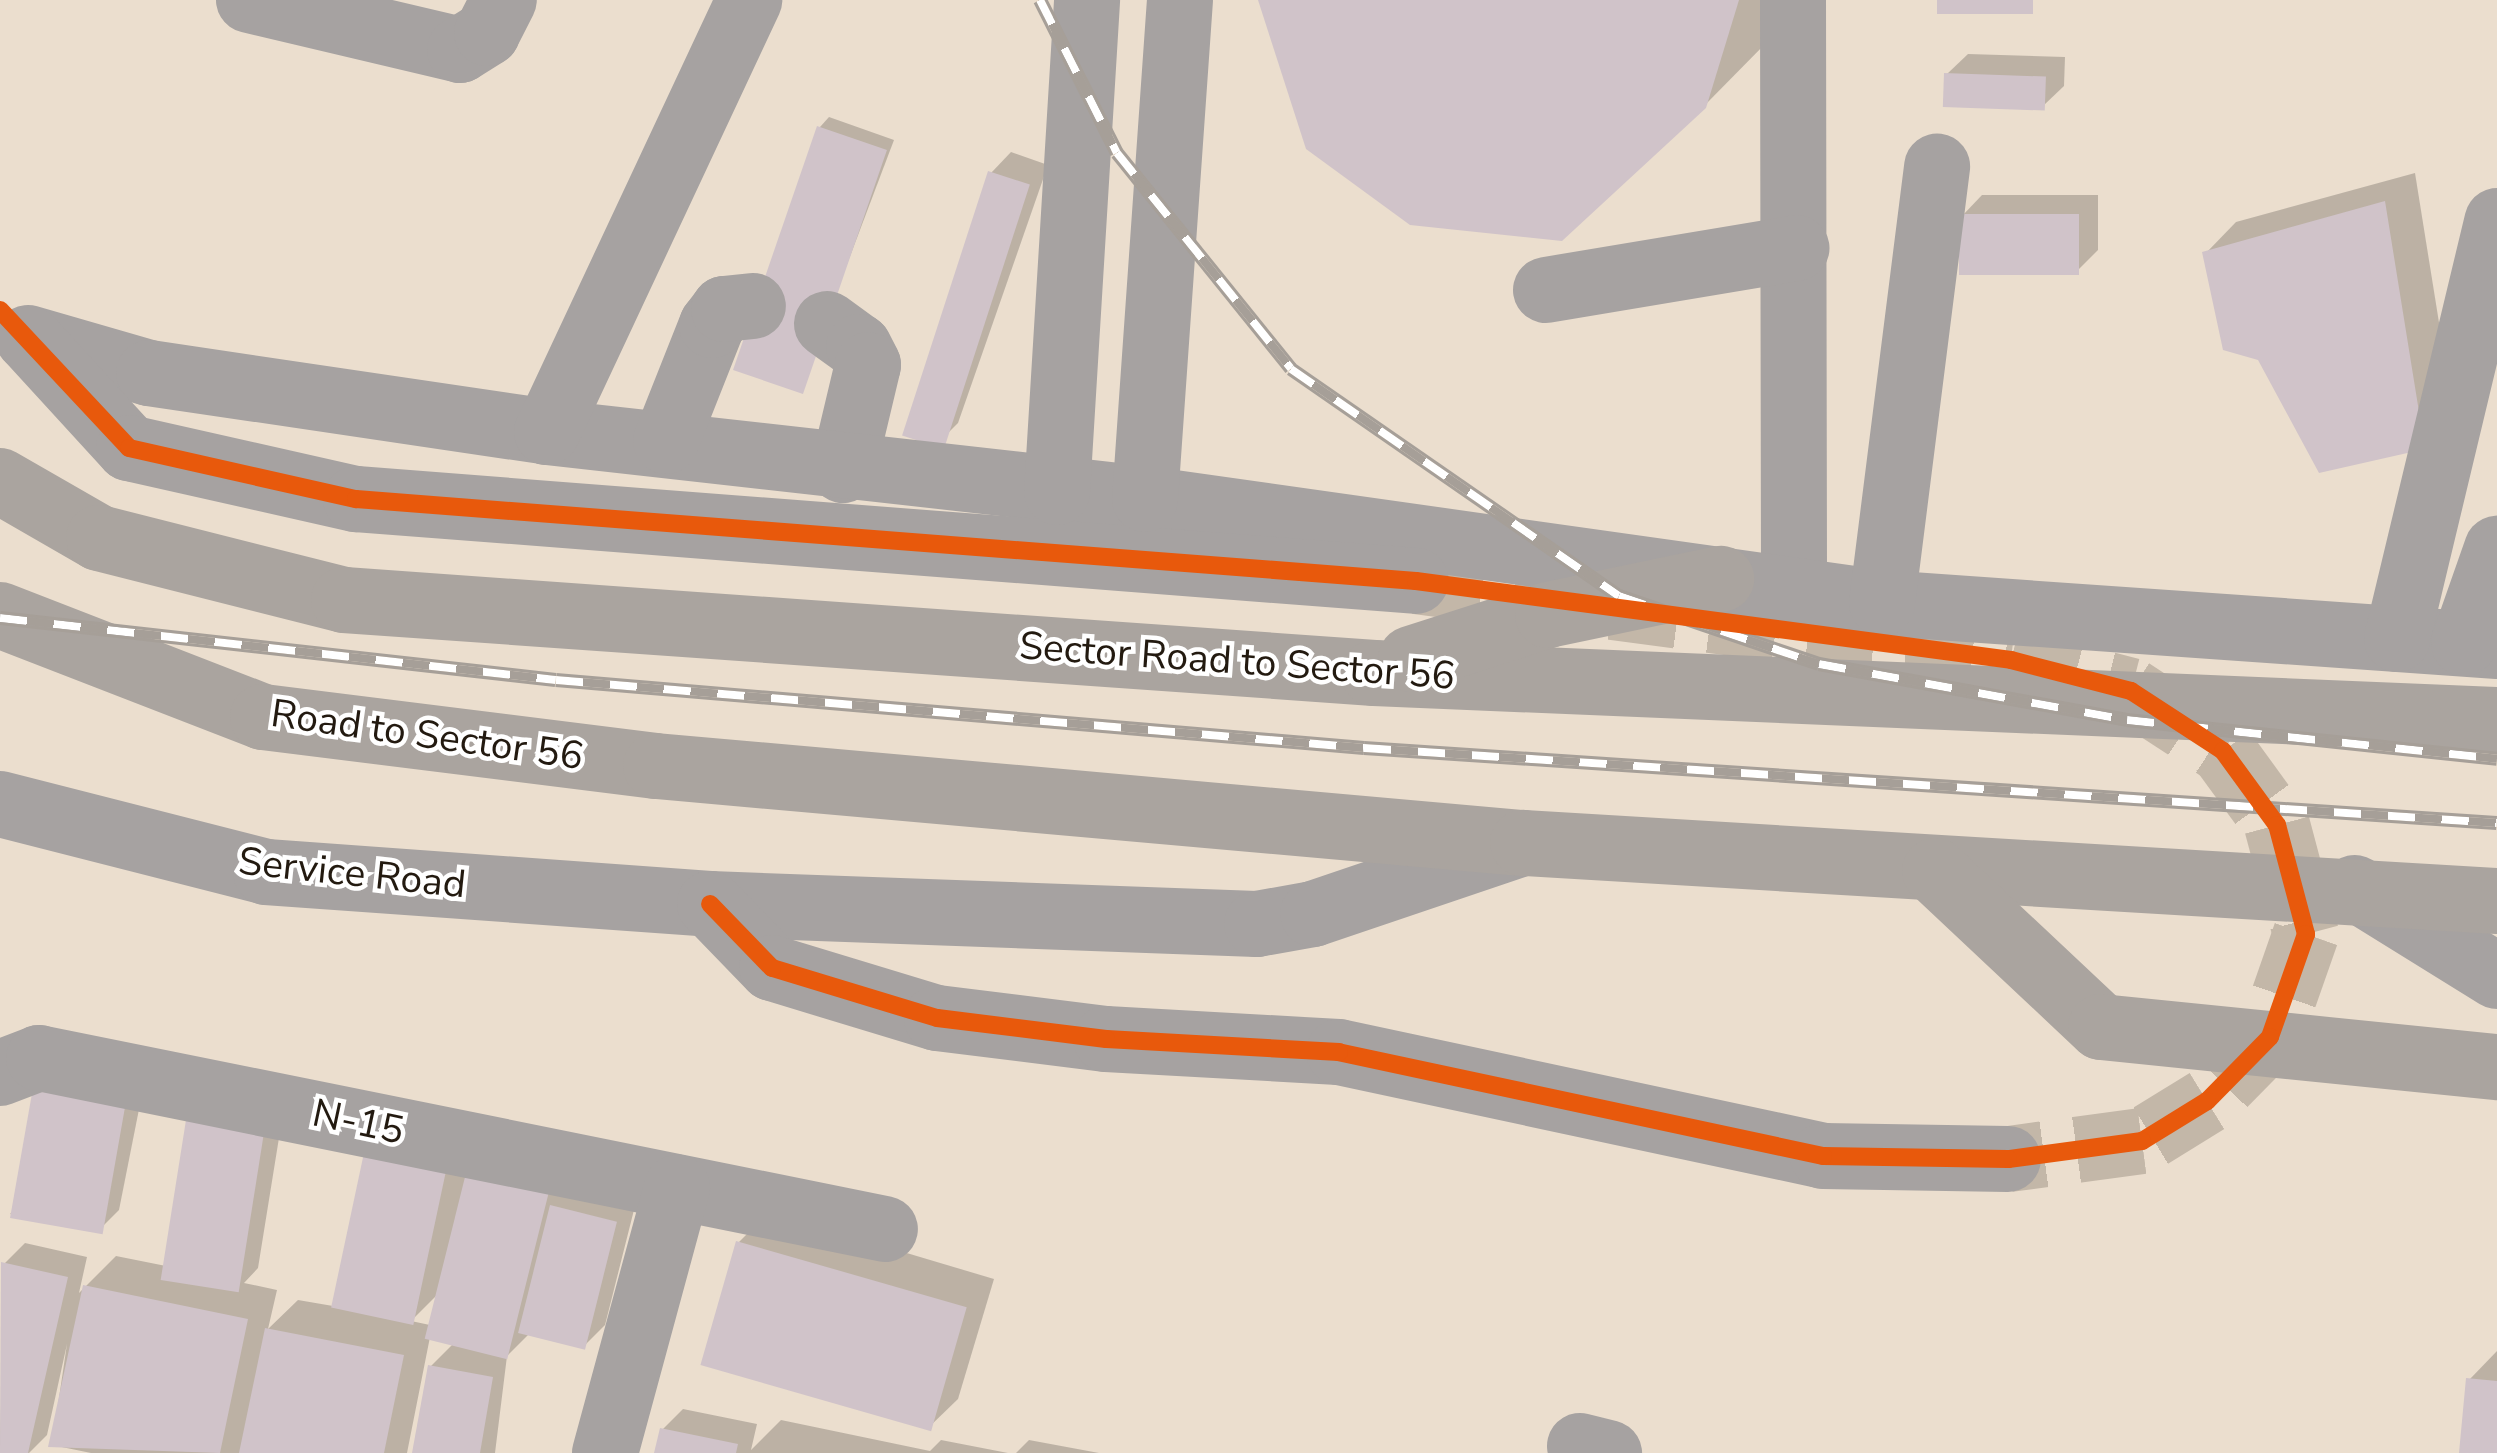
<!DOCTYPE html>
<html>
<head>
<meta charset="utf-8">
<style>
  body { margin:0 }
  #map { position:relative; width:2497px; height:1453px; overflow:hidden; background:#ebdece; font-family:"Nunito Sans",sans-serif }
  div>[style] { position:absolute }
  .shadow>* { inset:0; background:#0003 }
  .building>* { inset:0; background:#d0c3c9; transform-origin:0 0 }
  .minor-tunnel>* { height:66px; margin-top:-33px; transform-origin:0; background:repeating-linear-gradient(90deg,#c3b7a8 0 66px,transparent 0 99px) }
  .minor>* { height:66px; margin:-33px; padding:0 33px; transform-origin:33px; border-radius:33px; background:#a6a2a1 }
  .major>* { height:66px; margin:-33px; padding:0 33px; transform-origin:33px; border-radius:33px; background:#aaa49f }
  .rail>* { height:14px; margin-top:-7px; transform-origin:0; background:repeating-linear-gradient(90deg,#fff 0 27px,#a69f98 0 54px); box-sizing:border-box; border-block:3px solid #a69f98 }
  .cycleway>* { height:18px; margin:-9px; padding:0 9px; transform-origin:9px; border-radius:9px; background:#e8590c }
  span { translate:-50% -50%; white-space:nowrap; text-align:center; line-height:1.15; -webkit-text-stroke:9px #fff; paint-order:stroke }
  .street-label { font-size:39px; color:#231a10 }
</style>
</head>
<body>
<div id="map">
  <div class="shadow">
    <div style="clip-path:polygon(1261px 0,1782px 0,1769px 40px,1704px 106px)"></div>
    <div style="clip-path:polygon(1968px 54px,2065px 57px,2064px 86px,2043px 106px,1947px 74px)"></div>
    <div style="clip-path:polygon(829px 117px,894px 140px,799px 391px,820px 127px)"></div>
    <div style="clip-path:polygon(1011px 152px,1048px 165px,958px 423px,937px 444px,991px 173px)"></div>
    <div style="clip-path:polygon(2415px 173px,2454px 416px,2424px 446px,2206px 253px,2236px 222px)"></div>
    <div style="clip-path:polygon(1982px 195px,2098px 195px,2098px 250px,2077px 271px,1962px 216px)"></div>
    <div style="clip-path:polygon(145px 1079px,119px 1210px,98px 1231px,10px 1214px)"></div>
    <div style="clip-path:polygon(evenodd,283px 1113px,258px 1268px,244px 1283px,277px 1290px,268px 1329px,298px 1300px,333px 1306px,368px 1149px,636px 1202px,605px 1325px,584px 1346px,530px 1333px,507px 1356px,495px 1453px,415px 1453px,430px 1367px,454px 1343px,430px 1337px,407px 1453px,91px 1453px,52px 1445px,67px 1344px,47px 1435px,29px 1453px,0 1450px,4px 1264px,25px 1243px,87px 1257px,79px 1293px,116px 1256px,166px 1266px,189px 1122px,283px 1113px,438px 1294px,430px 1325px,411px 1321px,438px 1294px)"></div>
    <div style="clip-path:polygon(769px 1212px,994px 1279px,958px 1399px,927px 1429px,739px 1242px)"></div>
    <div style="clip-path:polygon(2497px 1351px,2497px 1453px,2462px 1453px,2469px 1380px)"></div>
    <div style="clip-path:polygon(683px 1409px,757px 1424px,751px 1450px,781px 1420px,930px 1451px,941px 1440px,1008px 1453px,658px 1453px,662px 1430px)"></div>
    <div style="clip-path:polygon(1029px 1440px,1099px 1453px,1016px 1453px)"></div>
  </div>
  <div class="building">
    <div style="clip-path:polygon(1258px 0,1739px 0,1706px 108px,1562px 241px,1410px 225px,1306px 149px)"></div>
    <div style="left:1937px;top:0;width:96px;height:14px"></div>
    <div style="left:1944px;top:73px;width:102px;height:34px;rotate:2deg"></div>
    <div style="left:817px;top:126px;width:74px;height:258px;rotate:19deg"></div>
    <div style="left:988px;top:171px;width:44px;height:278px;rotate:18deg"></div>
    <div style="clip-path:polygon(2385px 201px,2425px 449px,2319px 473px,2258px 360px,2223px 350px,2202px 252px)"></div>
    <div style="left:1959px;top:214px;width:120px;height:61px"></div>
    <div style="left:34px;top:1082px;width:94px;height:138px;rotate:10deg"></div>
    <div style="left:186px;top:1120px;width:79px;height:162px;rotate:9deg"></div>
    <div style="left:365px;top:1148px;width:84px;height:163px;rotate:12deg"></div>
    <div style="left:468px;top:1165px;width:85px;height:179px;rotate:14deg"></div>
    <div style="left:550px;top:1205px;width:69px;height:132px;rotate:14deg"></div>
    <div style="left:736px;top:1241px;width:240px;height:129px;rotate:16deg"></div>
    <div style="clip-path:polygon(1px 1262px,68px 1277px,28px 1453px,0 1453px)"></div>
    <div style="clip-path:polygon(83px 1285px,248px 1319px,220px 1453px,48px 1447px)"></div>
    <div style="clip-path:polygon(265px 1328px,404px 1355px,384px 1453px,239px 1453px)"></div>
    <div style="clip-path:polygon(428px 1365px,493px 1377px,480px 1453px,412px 1453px)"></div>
    <div style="clip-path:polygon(2466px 1378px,2497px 1381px,2497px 1453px,2459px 1453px)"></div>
    <div style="clip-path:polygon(660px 1428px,738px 1444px,736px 1453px,654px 1453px)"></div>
  </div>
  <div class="minor-tunnel">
    <div style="left:1416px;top:581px;width:600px;rotate:7.56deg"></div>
    <div style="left:2011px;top:660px;width:124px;rotate:14.5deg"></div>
    <div style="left:2131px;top:691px;width:110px;rotate:33.1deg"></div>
    <div style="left:2223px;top:751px;width:92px;rotate:53.9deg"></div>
    <div style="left:2277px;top:825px;width:113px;rotate:75.1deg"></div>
    <div style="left:2306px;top:934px;width:109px;rotate:109.3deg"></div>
    <div style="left:2270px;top:1037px;width:90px;rotate:134.5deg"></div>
    <div style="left:2207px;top:1101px;width:76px;rotate:148.4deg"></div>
    <div style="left:2142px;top:1141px;width:135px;rotate:172.3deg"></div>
  </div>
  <div class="minor">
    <div style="left:249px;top:0;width:217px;rotate:13.3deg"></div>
    <div style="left:460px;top:50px;width:32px;rotate:-32deg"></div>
    <div style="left:487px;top:33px;width:37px;rotate:-63deg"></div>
    <div style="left:1793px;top:0;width:590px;rotate:89.9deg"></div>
    <div style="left:1546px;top:290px;width:254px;rotate:-9.5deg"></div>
    <div style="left:827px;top:324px;width:39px;rotate:36deg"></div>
    <div style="left:859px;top:347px;width:20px;rotate:63deg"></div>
    <div style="left:868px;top:365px;width:108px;rotate:103.4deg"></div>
    <div style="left:28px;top:338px;width:126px;rotate:16.1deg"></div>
    <div style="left:149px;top:373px;width:402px;rotate:8.4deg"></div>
    <div style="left:547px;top:432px;width:602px;rotate:6.39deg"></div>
    <div style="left:1145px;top:499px;width:744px;rotate:8.03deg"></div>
    <div style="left:1882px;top:603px;width:617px;rotate:4deg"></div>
    <div style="left:30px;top:340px;width:147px;rotate:47.5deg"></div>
    <div style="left:129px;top:448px;width:233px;rotate:12.7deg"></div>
    <div style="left:356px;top:499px;width:1063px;rotate:4.42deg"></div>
    <div style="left:547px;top:432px;width:477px;rotate:-64.9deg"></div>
    <div style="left:666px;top:441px;width:125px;rotate:-68.4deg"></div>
    <div style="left:712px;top:325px;width:20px;rotate:-53deg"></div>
    <div style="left:724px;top:309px;width:29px;rotate:-6deg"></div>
    <div style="left:1057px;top:492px;width:493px;rotate:-86.5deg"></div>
    <div style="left:1145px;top:499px;width:500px;rotate:-85.99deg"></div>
    <div style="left:1882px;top:603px;width:440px;rotate:-82.8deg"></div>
    <div style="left:2397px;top:639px;width:430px;rotate:-76.5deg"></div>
    <div style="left:2464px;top:643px;width:100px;rotate:-70.7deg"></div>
    <div style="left:0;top:804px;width:275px;rotate:14.3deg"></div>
    <div style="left:266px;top:872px;width:445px;rotate:4.1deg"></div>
    <div style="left:710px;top:904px;width:547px;rotate:2.09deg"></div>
    <div style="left:1257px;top:924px;width:57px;rotate:-10.1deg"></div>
    <div style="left:1313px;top:914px;width:222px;rotate:-18.7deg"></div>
    <div style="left:2355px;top:888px;width:167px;rotate:31.8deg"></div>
    <div style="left:710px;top:904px;width:89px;rotate:45.9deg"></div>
    <div style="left:772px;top:968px;width:172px;rotate:16.9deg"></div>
    <div style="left:937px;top:1018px;width:170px;rotate:7.1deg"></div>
    <div style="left:1106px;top:1039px;width:233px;rotate:3.2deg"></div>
    <div style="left:1339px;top:1052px;width:495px;rotate:12.1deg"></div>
    <div style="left:1823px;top:1156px;width:185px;rotate:0.9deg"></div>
    <div style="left:0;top:1073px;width:42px;rotate:-21deg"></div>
    <div style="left:39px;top:1058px;width:863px;rotate:11.43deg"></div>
    <div style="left:1580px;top:1446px;width:30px;rotate:14deg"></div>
    <div style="left:605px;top:1453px;width:275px;rotate:-74.8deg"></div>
  </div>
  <div class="major">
    <div style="left:0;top:481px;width:114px;rotate:29.9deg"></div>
    <div style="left:99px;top:538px;width:253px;rotate:14.2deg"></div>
    <div style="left:344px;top:600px;width:1033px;rotate:4.05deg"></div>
    <div style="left:1374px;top:673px;width:1124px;rotate:2.4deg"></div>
    <div style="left:0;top:615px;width:282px;rotate:21.2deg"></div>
    <div style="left:263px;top:717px;width:396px;rotate:7.1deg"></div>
    <div style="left:656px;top:766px;width:870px;rotate:5.08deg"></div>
    <div style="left:1523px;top:843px;width:976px;rotate:3.41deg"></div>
    <div style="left:1411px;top:659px;width:144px;rotate:-17.8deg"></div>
    <div style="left:1548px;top:615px;width:177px;rotate:-11.8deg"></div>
    <div style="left:1935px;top:871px;width:228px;rotate:43.2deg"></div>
    <div style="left:2101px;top:1027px;width:398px;rotate:5.8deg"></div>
  </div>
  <div class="rail">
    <div style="left:1040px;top:0;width:171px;rotate:63.3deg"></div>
    <div style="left:1117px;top:153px;width:277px;rotate:51.1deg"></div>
    <div style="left:1291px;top:369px;width:399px;rotate:34.7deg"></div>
    <div style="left:1619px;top:596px;width:211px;rotate:18.8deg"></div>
    <div style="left:1819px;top:664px;width:313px;rotate:10.3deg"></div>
    <div style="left:2127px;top:720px;width:372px;rotate:6deg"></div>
    <div style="left:0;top:618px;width:559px;rotate:6.36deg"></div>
    <div style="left:556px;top:680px;width:811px;rotate:4.81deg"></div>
    <div style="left:1364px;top:748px;width:1135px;rotate:3.79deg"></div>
  </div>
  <div class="cycleway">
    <div style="left:0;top:310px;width:189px;rotate:46.9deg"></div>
    <div style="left:129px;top:448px;width:233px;rotate:12.7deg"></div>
    <div style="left:356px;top:499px;width:1063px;rotate:4.42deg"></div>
    <div style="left:1416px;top:581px;width:600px;rotate:7.56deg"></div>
    <div style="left:2011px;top:660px;width:124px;rotate:14.5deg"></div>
    <div style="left:2131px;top:691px;width:110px;rotate:33.1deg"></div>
    <div style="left:2223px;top:751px;width:92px;rotate:53.9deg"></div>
    <div style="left:2277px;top:825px;width:113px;rotate:75.1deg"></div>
    <div style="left:2306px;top:934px;width:109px;rotate:109.3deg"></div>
    <div style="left:2270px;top:1037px;width:90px;rotate:134.5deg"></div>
    <div style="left:2207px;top:1101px;width:76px;rotate:148.4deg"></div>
    <div style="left:2142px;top:1141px;width:135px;rotate:172.3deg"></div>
    <div style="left:2008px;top:1159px;width:185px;rotate:-179.1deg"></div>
    <div style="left:1823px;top:1156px;width:495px;rotate:-167.9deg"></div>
    <div style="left:1339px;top:1052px;width:233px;rotate:-176.8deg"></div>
    <div style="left:1106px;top:1039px;width:170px;rotate:-172.9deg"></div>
    <div style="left:937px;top:1018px;width:172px;rotate:-163.1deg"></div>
    <div style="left:772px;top:968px;width:89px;rotate:-134.1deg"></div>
  </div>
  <div class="street-label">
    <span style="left:1237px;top:662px;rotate:4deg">Sector Road to Sector 56</span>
    <span style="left:427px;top:736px;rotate:8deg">Road to Sector 56</span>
    <span style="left:352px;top:874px;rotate:6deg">Service Road</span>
    <span style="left:358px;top:1123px;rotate:12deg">N-15</span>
  </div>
</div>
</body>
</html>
